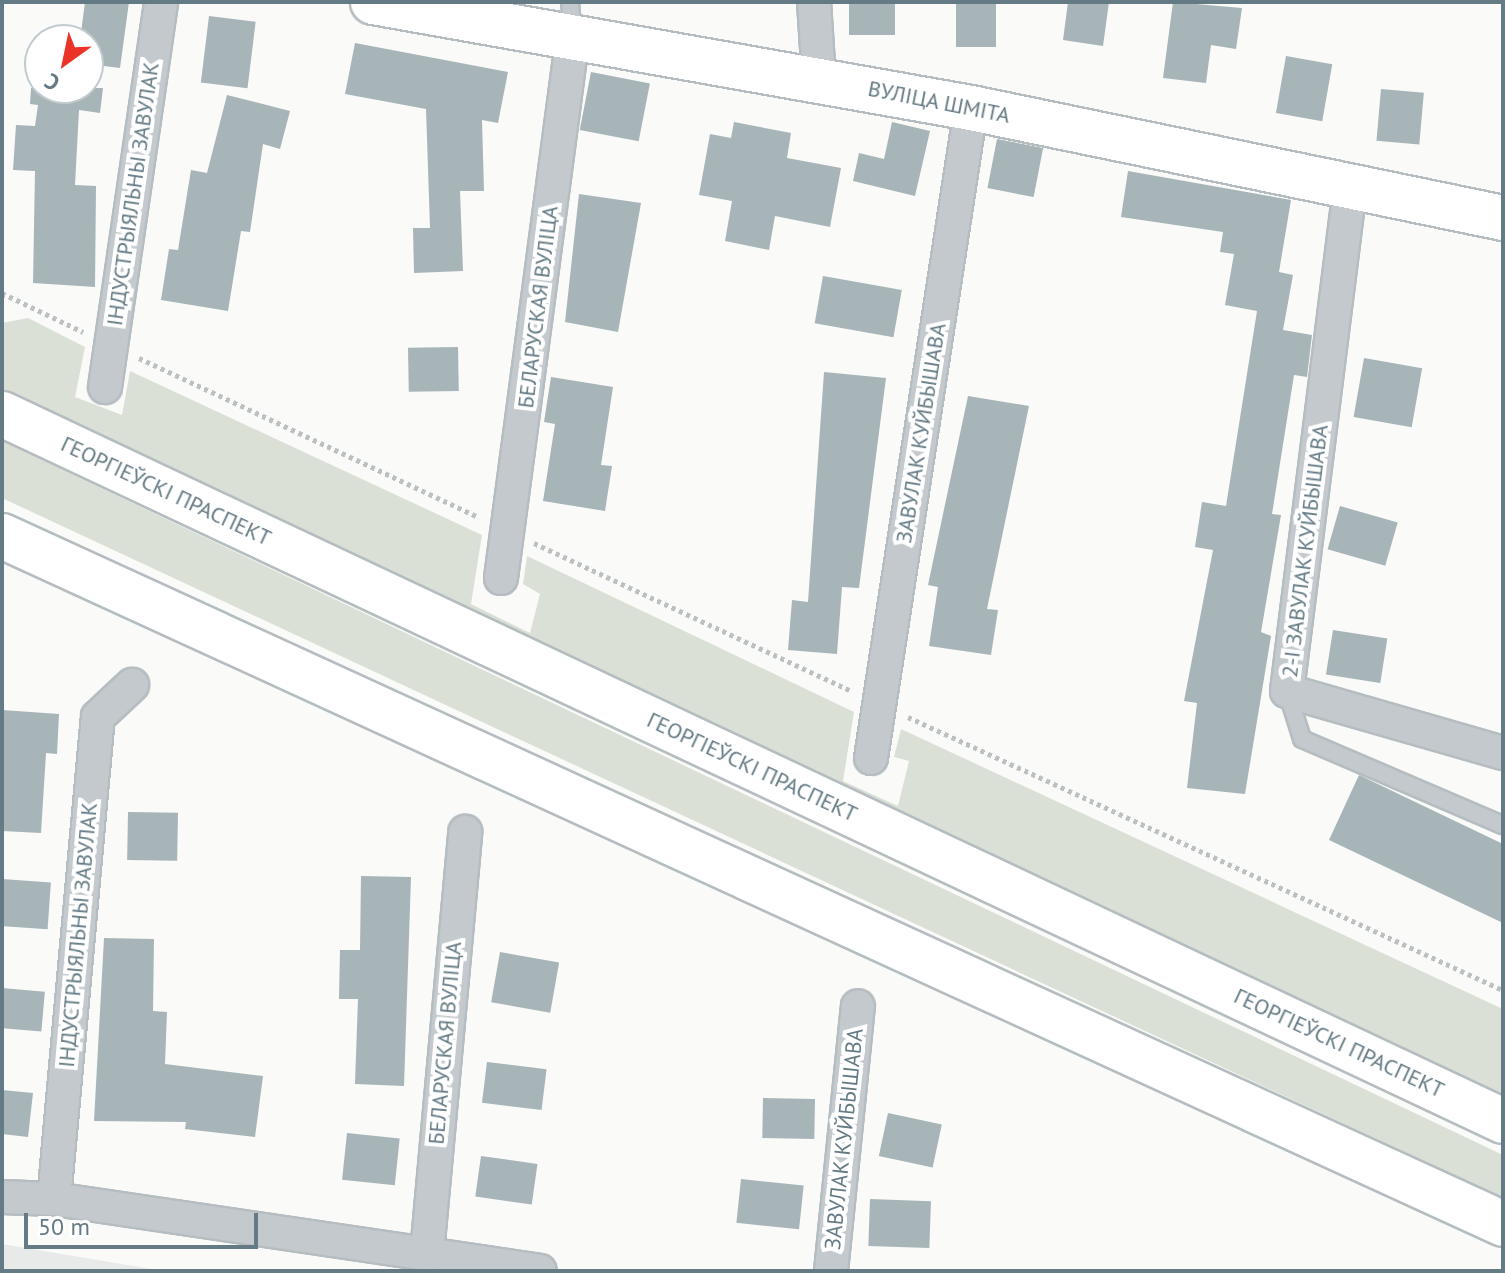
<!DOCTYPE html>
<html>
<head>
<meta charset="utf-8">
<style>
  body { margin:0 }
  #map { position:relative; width:1505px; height:1273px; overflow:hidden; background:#fafaf8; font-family:"PT Sans",sans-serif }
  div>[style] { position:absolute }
  .built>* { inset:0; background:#e8eae9 }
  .green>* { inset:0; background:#dbe0d7 }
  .building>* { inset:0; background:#a7b4b8; transform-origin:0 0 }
  .path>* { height:5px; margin-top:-2.5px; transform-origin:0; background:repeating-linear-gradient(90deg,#bbc0c2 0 4px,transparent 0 8px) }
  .roads { filter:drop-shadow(2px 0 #b5bdc1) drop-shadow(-2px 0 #b5bdc1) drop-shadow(0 2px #b5bdc1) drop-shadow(0 -2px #b5bdc1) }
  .service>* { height:16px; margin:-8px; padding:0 8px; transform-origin:8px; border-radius:8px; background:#c3c9cc }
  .minor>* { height:32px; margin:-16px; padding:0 16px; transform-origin:16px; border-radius:16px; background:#c3c9cc }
  .secondary>* { height:44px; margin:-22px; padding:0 22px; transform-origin:22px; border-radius:22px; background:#fff }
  span { translate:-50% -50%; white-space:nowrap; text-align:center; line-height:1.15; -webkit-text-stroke:8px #fff; paint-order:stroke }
  .street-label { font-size:22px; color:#647a84 }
  .frame { position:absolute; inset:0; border:4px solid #647a84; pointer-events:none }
  .north { position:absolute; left:24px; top:24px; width:80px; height:80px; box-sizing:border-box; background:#fff; border:2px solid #c1cace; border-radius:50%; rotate:213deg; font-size:22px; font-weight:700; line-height:32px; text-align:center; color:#647a84 }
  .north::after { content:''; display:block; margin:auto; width:28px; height:36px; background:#eb3427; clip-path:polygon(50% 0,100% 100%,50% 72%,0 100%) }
  .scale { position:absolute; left:24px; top:1213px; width:234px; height:36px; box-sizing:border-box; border:4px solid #647a84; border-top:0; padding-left:10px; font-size:24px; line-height:28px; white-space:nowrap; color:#647a84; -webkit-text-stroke:6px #fff; paint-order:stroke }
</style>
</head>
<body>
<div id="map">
  <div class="built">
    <div style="clip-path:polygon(2px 1244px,163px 1271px,2px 1271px)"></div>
  </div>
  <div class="green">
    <div style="clip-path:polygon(28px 318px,85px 347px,75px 397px,122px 415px,130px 371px,482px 535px,471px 604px,530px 633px,540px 594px,523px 584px,527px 556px,854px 712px,843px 781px,898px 806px,909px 761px,894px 757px,901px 729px,1503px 1009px,1503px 1101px,2px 393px,2px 323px)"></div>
    <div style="clip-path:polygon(2px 441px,1503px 1155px,1503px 1198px,2px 498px)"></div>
  </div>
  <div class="building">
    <div style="clip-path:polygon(85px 2px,129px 2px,120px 68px,88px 64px,88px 40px,80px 40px)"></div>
    <div style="left:849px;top:2px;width:46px;height:33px"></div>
    <div style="left:956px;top:2px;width:40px;height:45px"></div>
    <div style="clip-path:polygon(1068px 2px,1109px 2px,1103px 46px,1063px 40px)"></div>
    <div style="clip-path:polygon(1173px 2px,1242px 8px,1236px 49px,1211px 45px,1206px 83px,1163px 78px)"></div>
    <div style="left:209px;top:16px;width:47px;height:67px;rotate:7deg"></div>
    <div style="clip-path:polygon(355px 43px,508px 72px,498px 123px,482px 120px,484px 191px,460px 191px,463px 271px,414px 273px,413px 228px,430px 228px,426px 109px,345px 94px)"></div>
    <div style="left:1286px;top:56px;width:47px;height:58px;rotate:10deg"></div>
    <div style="left:591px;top:72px;width:60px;height:59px;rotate:11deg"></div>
    <div style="clip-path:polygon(31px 88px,103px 88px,100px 113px,79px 110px,75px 185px,96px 186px,95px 287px,33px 283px,35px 171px,13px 170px,16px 125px,35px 126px,38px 105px,30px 104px)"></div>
    <div style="left:1381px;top:89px;width:43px;height:52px;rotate:5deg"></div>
    <div style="clip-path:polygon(227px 95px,290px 111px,280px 149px,263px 144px,250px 232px,241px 231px,228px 311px,161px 300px,169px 249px,178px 250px,191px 170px,207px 173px)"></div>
    <div style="clip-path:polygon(734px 122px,791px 133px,787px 158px,841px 168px,830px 227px,775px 216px,769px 250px,725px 241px,732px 201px,699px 195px,710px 134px,731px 138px)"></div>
    <div style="clip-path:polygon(892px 122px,930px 131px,915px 196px,853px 181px,859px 153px,884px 159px)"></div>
    <div style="left:997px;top:139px;width:47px;height:50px;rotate:11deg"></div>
    <div style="clip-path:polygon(1128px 171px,1291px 200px,1279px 272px,1293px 275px,1283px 330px,1312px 335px,1307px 377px,1294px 375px,1272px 514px,1281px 515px,1261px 632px,1271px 636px,1245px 794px,1187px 788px,1197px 703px,1184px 701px,1213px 550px,1195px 547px,1202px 502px,1226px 506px,1257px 311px,1225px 305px,1234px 254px,1220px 252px,1223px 232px,1121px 217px)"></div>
    <div style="clip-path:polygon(579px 194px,641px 203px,618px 332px,565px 322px)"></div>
    <div style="left:823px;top:276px;width:80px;height:48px;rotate:10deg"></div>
    <div style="left:458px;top:347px;width:44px;height:50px;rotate:89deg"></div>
    <div style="left:1364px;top:358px;width:59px;height:60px;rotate:10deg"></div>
    <div style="clip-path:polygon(824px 372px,886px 378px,859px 588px,842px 587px,837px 654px,788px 650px,792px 600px,808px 602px)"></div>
    <div style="clip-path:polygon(551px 377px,613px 387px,601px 465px,612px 466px,605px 511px,543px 501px,555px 424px,544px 422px)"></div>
    <div style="clip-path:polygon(968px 396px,1029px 406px,987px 609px,998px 610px,991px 655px,929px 646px,938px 587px,928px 585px)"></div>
    <div style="left:1340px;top:506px;width:60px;height:45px;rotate:16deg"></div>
    <div style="left:1333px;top:630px;width:55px;height:45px;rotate:9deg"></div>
    <div style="clip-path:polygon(2px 710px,59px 714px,57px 754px,46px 753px,41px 833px,2px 831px)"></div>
    <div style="clip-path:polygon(1359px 775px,1503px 844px,1503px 923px,1329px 840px)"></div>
    <div style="left:128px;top:812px;width:50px;height:48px;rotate:1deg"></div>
    <div style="clip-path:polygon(361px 876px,411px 877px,404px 1086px,355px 1084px,358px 999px,339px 999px,340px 950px,360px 950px)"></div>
    <div style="left:2px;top:879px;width:49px;height:47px;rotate:4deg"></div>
    <div style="clip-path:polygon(104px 938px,154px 939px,153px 1011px,167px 1012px,165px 1064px,263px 1076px,255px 1137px,185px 1129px,186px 1122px,94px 1121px)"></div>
    <div style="left:500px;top:952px;width:60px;height:51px;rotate:10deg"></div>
    <div style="left:2px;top:988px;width:43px;height:40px;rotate:5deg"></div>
    <div style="left:487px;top:1062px;width:60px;height:41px;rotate:7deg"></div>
    <div style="clip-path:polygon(2px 1090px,33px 1093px,28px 1137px,2px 1134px)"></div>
    <div style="left:763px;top:1098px;width:52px;height:40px;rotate:1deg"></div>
    <div style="left:888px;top:1113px;width:55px;height:44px;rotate:12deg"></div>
    <div style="left:347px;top:1133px;width:53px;height:47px;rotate:6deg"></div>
    <div style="left:481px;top:1156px;width:57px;height:41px;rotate:8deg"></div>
    <div style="left:741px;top:1179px;width:63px;height:44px;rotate:6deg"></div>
    <div style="left:870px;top:1199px;width:61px;height:47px;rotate:2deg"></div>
  </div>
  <div class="path">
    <div style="left:2px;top:293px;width:90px;rotate:25.7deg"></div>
    <div style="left:139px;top:358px;width:374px;rotate:25.1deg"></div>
    <div style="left:534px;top:543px;width:351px;rotate:25deg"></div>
    <div style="left:908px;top:717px;width:655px;rotate:24.65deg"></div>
  </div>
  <div class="roads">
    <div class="service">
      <div style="left:570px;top:2px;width:33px;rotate:85deg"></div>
      <div style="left:1287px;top:691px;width:50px;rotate:72.6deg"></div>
      <div style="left:1302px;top:739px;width:219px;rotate:23.2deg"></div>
    </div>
    <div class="minor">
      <div style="left:814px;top:2px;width:78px;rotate:86.3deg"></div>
      <div style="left:1350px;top:188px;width:507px;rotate:97.14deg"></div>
      <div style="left:1287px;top:691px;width:225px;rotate:16deg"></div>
      <div style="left:105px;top:387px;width:389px;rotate:-81.7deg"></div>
      <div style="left:501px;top:578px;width:548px;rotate:-82.45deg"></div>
      <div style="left:871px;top:758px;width:658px;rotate:-81.25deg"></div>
      <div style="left:2px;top:1197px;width:52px;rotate:2.2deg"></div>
      <div style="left:54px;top:1199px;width:491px;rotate:8.4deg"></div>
      <div style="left:54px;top:1199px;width:484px;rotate:-84.8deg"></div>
      <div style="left:98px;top:717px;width:47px;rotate:-43.3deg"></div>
      <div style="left:427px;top:1253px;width:423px;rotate:-84.8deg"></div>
      <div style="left:831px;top:1271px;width:266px;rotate:-84.2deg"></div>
    </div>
    <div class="secondary">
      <div style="left:373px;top:2px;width:607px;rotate:10.05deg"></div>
      <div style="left:971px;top:108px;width:543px;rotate:11.68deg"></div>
      <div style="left:2px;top:414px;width:1659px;rotate:25.22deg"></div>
      <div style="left:2px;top:536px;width:1651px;rotate:24.62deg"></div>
    </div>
  </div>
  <div class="street-label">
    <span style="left:939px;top:102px;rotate:11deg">ВУЛІЦА ШМІТА</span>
    <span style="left:133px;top:194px;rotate:-82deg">ІНДУСТРЫЯЛЬНЫ ЗАВУЛАК</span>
    <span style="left:538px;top:307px;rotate:-83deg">БЕЛАРУСКАЯ ВУЛІЦА</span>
    <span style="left:921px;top:433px;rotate:-81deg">ЗАВУЛАК КУЙБЫШАВА</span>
    <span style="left:166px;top:491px;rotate:25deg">ГЕОРГІЕЎСКІ ПРАСПЕКТ</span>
    <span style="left:1305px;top:551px;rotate:-83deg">2-І ЗАВУЛАК КУЙБЫШАВА</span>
    <span style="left:752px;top:767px;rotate:25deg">ГЕОРГІЕЎСКІ ПРАСПЕКТ</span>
    <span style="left:78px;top:935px;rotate:-85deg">ІНДУСТРЫЯЛЬНЫ ЗАВУЛАК</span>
    <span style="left:445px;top:1043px;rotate:-85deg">БЕЛАРУСКАЯ ВУЛІЦА</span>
    <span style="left:1339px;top:1043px;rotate:25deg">ГЕОРГІЕЎСКІ ПРАСПЕКТ</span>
    <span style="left:844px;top:1139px;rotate:-84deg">ЗАВУЛАК КУЙБЫШАВА</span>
  </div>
  <div class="frame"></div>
  <div class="north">С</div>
  <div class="scale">50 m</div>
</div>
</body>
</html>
